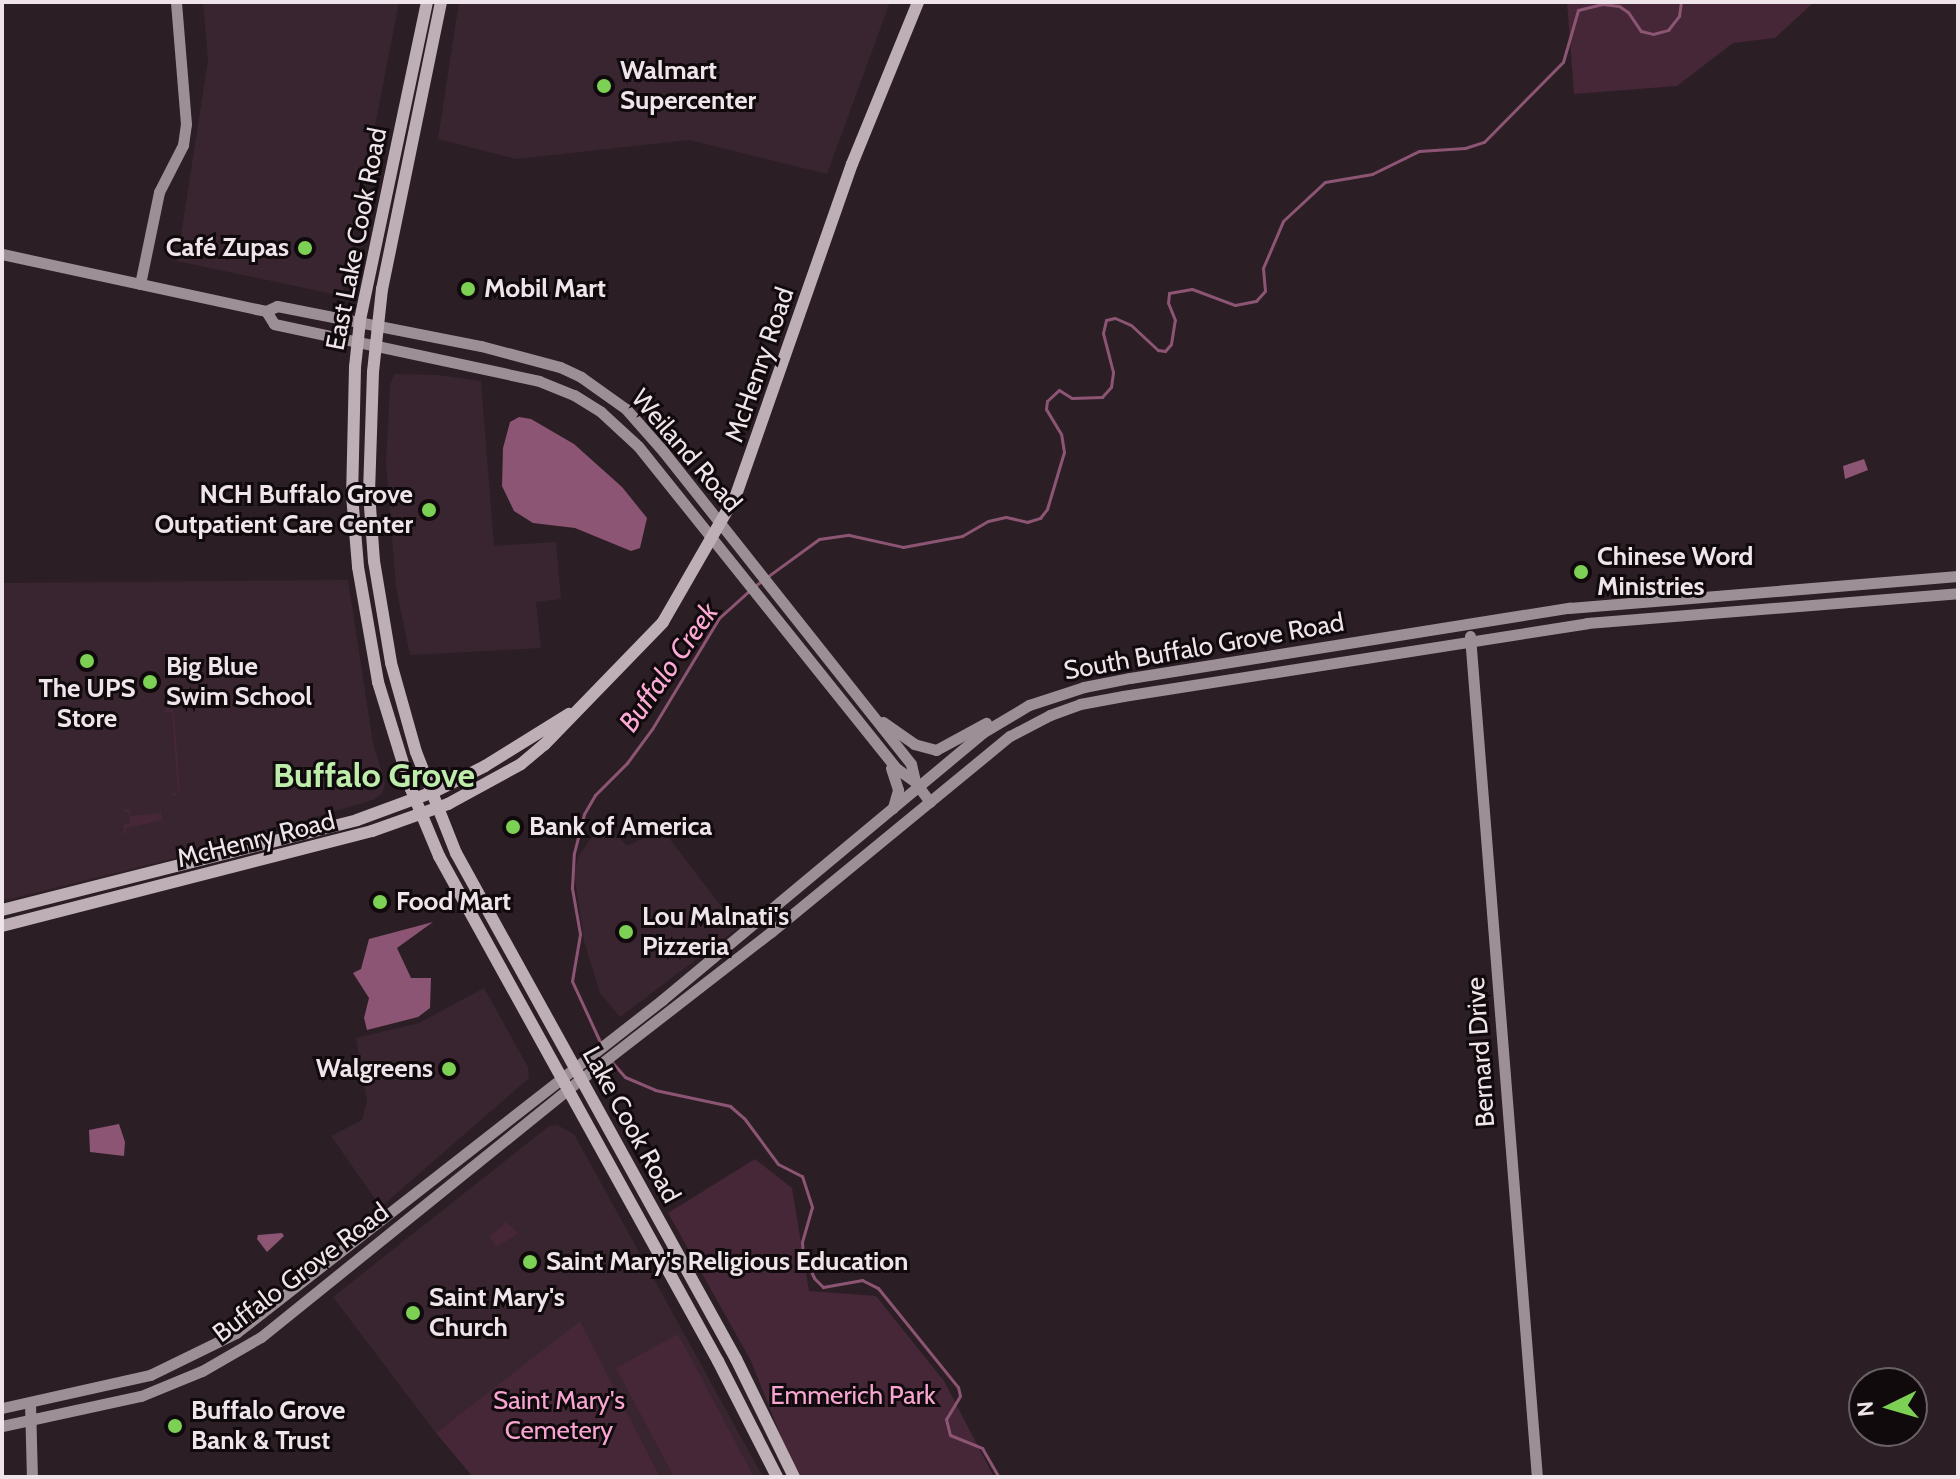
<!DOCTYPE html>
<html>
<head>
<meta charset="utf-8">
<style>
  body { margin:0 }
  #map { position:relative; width:1960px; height:1479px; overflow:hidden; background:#2c1e25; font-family:Cabin,sans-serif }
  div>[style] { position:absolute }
  .built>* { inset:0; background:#39252f }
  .green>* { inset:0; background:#452737 }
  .water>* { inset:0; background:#8c5573 }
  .stream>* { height:3px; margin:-1.5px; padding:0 1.5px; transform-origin:1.5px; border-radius:1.5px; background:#8c5573 }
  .secondary>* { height:11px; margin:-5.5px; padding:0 5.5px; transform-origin:5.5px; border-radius:5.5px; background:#9c9096 }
  .primary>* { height:12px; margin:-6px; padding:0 6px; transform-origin:6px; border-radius:6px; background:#beaeb6 }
  .dots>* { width:22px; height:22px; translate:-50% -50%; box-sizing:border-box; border:4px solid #100a0d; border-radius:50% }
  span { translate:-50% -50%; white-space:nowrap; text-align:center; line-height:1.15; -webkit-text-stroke:6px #100a0d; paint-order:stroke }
  .poi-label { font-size:26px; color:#eee4e9; font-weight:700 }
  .left { translate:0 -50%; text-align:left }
  .right { translate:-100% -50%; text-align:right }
  .street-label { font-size:26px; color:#eee4e9 }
  .park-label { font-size:26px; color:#f9a5d1 }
  .water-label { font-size:28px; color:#fda9d5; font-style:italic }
  .district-label { font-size:34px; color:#bdecab; font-weight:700 }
  .frame { position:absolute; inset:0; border:4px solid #eee4e9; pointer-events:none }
  .north { position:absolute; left:1848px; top:1367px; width:80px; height:80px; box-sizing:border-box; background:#100a0d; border:2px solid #696165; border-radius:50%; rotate:265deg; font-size:22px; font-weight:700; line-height:32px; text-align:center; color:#eee4e9 }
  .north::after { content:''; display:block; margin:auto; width:28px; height:36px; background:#7cd155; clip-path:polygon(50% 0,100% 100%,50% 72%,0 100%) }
</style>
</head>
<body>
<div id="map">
  <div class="built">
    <div style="clip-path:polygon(203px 2px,399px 2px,342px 296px,177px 261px,208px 60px)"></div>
    <div style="clip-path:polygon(459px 2px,890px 2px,827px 174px,689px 140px,516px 159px,438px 139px)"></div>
    <div style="clip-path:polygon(395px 374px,438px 375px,481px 381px,494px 546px,556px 542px,561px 599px,536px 602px,541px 648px,410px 655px,396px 587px,386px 463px,390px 384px)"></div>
    <div style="clip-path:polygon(348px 580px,373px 743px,385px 783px,382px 794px,373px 800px,180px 857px,2px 901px,2px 583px)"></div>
    <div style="clip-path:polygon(662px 829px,738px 928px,620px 1017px,600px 993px,584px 941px,574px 873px,579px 855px,595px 833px,619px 837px,627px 846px)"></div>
    <div style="clip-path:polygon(484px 988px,528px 1067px,529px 1078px,381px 1207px,331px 1136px,362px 1120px,367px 1100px,356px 1038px,419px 1023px)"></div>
    <div style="clip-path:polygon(557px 1125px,574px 1134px,763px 1477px,660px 1477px,580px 1322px,436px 1433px,333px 1297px,549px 1126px)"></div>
  </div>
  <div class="green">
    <div style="clip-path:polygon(1567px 2px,1814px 2px,1775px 38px,1733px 43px,1677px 86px,1574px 94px)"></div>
    <div style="clip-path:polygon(170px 708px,174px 712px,180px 792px,174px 796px,171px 794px,178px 793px,172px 712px,165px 712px,164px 709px)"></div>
    <div style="clip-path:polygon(160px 807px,163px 827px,161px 821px,126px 828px,127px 834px,124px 833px,123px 825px,130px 823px,129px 813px,123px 810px,130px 809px,131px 816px,160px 813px)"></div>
    <div style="clip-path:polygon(755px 1159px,792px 1188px,809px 1291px,876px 1296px,944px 1381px,994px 1477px,797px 1477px,751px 1361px,668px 1213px)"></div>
    <div style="clip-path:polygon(506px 1222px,518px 1233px,497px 1247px,489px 1237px)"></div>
    <div style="clip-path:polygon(580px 1321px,660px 1477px,473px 1477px,436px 1433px)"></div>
    <div style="clip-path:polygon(678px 1334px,754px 1477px,674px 1477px,616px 1368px)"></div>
  </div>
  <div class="water">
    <div style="clip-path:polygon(519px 417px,531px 419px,574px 444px,622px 487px,647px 518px,640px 548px,631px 551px,575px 528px,533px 523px,514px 511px,502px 486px,503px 448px,510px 422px)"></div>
    <div style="clip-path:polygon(1864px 459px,1868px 470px,1845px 479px,1843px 466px)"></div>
    <div style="clip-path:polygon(433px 922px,397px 948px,411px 978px,431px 978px,430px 1008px,418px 1017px,367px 1030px,364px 1018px,369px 998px,353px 973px,361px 969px,369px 939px)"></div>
    <div style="clip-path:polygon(119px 1124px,125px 1142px,124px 1156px,90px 1152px,89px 1130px)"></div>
    <div style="clip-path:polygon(282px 1233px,284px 1236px,267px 1252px,257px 1239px,258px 1235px)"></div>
  </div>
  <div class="stream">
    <div style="left:1957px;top:2px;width:1px;rotate:45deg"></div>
    <div style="left:756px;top:585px;width:78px;rotate:-36.1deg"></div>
    <div style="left:819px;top:539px;width:30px;rotate:-8deg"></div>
    <div style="left:849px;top:535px;width:55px;rotate:12.5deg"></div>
    <div style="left:903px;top:547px;width:60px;rotate:-10.6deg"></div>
    <div style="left:962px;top:536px;width:30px;rotate:-30deg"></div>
    <div style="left:988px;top:521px;width:18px;rotate:-13deg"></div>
    <div style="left:1006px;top:517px;width:22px;rotate:13deg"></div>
    <div style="left:1027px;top:522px;width:14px;rotate:-17deg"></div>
    <div style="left:1040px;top:518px;width:11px;rotate:-52deg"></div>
    <div style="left:1047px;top:509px;width:59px;rotate:-73.4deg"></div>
    <div style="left:1064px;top:452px;width:18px;rotate:-99deg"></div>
    <div style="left:1061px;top:434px;width:29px;rotate:-121deg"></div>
    <div style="left:1046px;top:409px;width:8px;rotate:-83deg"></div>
    <div style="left:1047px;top:401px;width:16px;rotate:-43deg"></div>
    <div style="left:1059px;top:390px;width:15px;rotate:32deg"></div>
    <div style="left:1072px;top:398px;width:30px;rotate:-2deg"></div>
    <div style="left:1102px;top:397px;width:13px;rotate:-48deg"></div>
    <div style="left:1111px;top:387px;width:15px;rotate:-82deg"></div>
    <div style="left:1113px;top:372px;width:40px;rotate:-104.4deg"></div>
    <div style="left:1103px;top:333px;width:13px;rotate:-77deg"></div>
    <div style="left:1106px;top:320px;width:9px;rotate:-13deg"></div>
    <div style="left:1115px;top:318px;width:17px;rotate:24deg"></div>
    <div style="left:1131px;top:325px;width:37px;rotate:43deg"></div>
    <div style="left:1158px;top:350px;width:7px;rotate:8deg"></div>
    <div style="left:1165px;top:351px;width:9px;rotate:-49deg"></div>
    <div style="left:1171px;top:344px;width:24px;rotate:-81deg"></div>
    <div style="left:1175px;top:320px;width:18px;rotate:-112deg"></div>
    <div style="left:1168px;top:303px;width:10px;rotate:-84deg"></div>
    <div style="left:1169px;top:293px;width:23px;rotate:-10deg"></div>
    <div style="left:1192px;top:289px;width:46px;rotate:20.4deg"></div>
    <div style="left:1235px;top:305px;width:21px;rotate:-11deg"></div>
    <div style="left:1256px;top:301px;width:13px;rotate:-48deg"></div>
    <div style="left:1265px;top:291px;width:23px;rotate:-95deg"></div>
    <div style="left:1263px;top:268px;width:51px;rotate:-66.9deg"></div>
    <div style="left:1283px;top:221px;width:57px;rotate:-42.9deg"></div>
    <div style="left:1325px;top:182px;width:48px;rotate:-9.7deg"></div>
    <div style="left:1372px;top:174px;width:52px;rotate:-26.1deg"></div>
    <div style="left:1419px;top:151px;width:46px;rotate:-3.7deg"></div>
    <div style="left:1465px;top:148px;width:20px;rotate:-18deg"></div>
    <div style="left:1484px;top:142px;width:112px;rotate:-45.4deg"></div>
    <div style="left:1563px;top:62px;width:54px;rotate:-73.9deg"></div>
    <div style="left:1578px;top:10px;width:25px;rotate:-14deg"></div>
    <div style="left:1602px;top:4px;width:17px;rotate:7deg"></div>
    <div style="left:1619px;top:6px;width:11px;rotate:34deg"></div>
    <div style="left:1628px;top:12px;width:23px;rotate:56deg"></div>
    <div style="left:1641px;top:31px;width:12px;rotate:14deg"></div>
    <div style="left:1653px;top:34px;width:16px;rotate:-15deg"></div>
    <div style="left:1668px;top:30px;width:18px;rotate:-52deg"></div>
    <div style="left:1679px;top:16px;width:14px;rotate:-82deg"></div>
    <div style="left:601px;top:1044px;width:69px;rotate:-114.7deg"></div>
    <div style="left:572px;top:981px;width:48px;rotate:-80.3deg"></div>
    <div style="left:580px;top:934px;width:47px;rotate:-99.9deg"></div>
    <div style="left:572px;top:888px;width:35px;rotate:-87deg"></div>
    <div style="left:574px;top:853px;width:40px;rotate:-75.6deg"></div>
    <div style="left:584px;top:814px;width:22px;rotate:-60deg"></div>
    <div style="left:595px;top:795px;width:45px;rotate:-45deg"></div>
    <div style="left:627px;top:763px;width:42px;rotate:-53.7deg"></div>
    <div style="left:652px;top:729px;width:130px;rotate:-58.9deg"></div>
    <div style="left:719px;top:618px;width:42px;rotate:-42.1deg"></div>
    <div style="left:611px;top:1061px;width:21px;rotate:49deg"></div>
    <div style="left:625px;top:1077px;width:33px;rotate:23deg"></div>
    <div style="left:655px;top:1090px;width:77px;rotate:12deg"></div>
    <div style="left:730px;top:1106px;width:18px;rotate:41deg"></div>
    <div style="left:744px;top:1118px;width:57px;rotate:53.5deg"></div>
    <div style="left:778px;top:1164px;width:27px;rotate:27deg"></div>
    <div style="left:802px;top:1176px;width:33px;rotate:72deg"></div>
    <div style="left:812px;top:1207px;width:36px;rotate:106deg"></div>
    <div style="left:802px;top:1242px;width:13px;rotate:86deg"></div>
    <div style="left:803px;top:1255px;width:25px;rotate:64deg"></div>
    <div style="left:814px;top:1278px;width:13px;rotate:45deg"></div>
    <div style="left:823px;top:1287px;width:40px;rotate:-10deg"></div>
    <div style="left:862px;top:1280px;width:18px;rotate:27deg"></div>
    <div style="left:878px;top:1288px;width:127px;rotate:51.1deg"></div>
    <div style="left:958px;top:1387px;width:9px;rotate:77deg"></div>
    <div style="left:960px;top:1396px;width:27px;rotate:121deg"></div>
    <div style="left:946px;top:1419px;width:16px;rotate:76deg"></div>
    <div style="left:950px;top:1435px;width:35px;rotate:22deg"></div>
    <div style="left:982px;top:1448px;width:34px;rotate:60deg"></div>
  </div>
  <div class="secondary">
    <div style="left:2px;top:254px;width:260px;rotate:12.2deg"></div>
    <div style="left:256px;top:309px;width:10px;rotate:11deg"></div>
    <div style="left:266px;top:311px;width:12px;rotate:-24deg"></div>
    <div style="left:277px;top:306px;width:208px;rotate:11.1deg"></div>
    <div style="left:481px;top:346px;width:82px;rotate:14.9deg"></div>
    <div style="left:560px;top:367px;width:23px;rotate:25deg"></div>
    <div style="left:581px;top:377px;width:55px;rotate:35.4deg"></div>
    <div style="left:626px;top:409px;width:56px;rotate:48.6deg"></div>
    <div style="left:663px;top:451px;width:399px;rotate:51.6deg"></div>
    <div style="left:911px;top:764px;width:18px;rotate:77deg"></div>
    <div style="left:140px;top:284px;width:94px;rotate:-78.3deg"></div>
    <div style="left:159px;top:192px;width:53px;rotate:-62.9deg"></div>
    <div style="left:183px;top:145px;width:21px;rotate:-82deg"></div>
    <div style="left:186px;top:124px;width:122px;rotate:-94.7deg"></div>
    <div style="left:266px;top:311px;width:15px;rotate:58deg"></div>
    <div style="left:274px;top:324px;width:271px;rotate:12.1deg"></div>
    <div style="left:539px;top:381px;width:38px;rotate:22deg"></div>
    <div style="left:574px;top:395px;width:32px;rotate:32deg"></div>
    <div style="left:601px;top:412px;width:50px;rotate:42.6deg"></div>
    <div style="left:638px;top:446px;width:413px;rotate:51.3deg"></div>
    <div style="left:896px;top:768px;width:24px;rotate:36deg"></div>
    <div style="left:915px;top:782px;width:25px;rotate:53deg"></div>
    <div style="left:1470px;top:636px;width:844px;rotate:85.45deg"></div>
    <div style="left:883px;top:722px;width:38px;rotate:35deg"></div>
    <div style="left:914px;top:744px;width:23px;rotate:15deg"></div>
    <div style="left:936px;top:750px;width:57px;rotate:-28.4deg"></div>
    <div style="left:891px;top:768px;width:23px;rotate:72deg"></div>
    <div style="left:898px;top:790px;width:19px;rotate:106deg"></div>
    <div style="left:30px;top:1403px;width:74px;rotate:88.5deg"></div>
    <div style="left:2px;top:1408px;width:152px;rotate:-12.6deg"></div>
    <div style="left:150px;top:1375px;width:96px;rotate:-26deg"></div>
    <div style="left:236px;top:1333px;width:541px;rotate:-38.01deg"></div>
    <div style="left:662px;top:1000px;width:417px;rotate:-39.8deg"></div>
    <div style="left:982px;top:733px;width:55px;rotate:-30.8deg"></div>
    <div style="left:1029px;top:705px;width:58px;rotate:-18.1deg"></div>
    <div style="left:1084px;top:687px;width:47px;rotate:-11.1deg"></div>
    <div style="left:1130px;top:678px;width:445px;rotate:-9.1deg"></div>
    <div style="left:1569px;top:608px;width:390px;rotate:-4.7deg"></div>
    <div style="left:2px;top:1426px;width:142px;rotate:-12.2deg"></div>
    <div style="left:141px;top:1396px;width:66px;rotate:-22.3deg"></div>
    <div style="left:202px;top:1371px;width:68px;rotate:-30deg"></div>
    <div style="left:261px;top:1337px;width:410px;rotate:-38.9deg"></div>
    <div style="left:580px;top:1080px;width:242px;rotate:-37.8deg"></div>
    <div style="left:771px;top:932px;width:309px;rotate:-39.4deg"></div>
    <div style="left:1010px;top:736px;width:45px;rotate:-27.7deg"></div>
    <div style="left:1050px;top:715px;width:32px;rotate:-20deg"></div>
    <div style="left:1080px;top:704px;width:44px;rotate:-10.5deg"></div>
    <div style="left:1123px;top:696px;width:470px;rotate:-8.9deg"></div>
    <div style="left:1587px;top:623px;width:372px;rotate:-4.6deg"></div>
  </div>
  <div class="primary">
    <div style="left:427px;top:2px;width:326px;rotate:101.9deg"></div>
    <div style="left:360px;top:321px;width:46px;rotate:96.2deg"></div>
    <div style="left:355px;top:367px;width:128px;rotate:91.3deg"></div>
    <div style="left:352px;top:495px;width:72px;rotate:85.2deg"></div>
    <div style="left:358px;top:567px;width:117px;rotate:80.1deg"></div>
    <div style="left:378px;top:682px;width:112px;rotate:72.9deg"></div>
    <div style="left:411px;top:789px;width:73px;rotate:67.3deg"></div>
    <div style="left:439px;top:856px;width:577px;rotate:61.08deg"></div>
    <div style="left:718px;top:1361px;width:130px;rotate:63deg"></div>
    <div style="left:441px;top:2px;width:293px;rotate:101.6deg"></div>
    <div style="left:382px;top:289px;width:83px;rotate:96.2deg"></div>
    <div style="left:373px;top:372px;width:121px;rotate:91.9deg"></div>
    <div style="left:369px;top:493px;width:68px;rotate:85.8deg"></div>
    <div style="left:374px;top:561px;width:103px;rotate:80.5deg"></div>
    <div style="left:391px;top:663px;width:92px;rotate:74.3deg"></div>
    <div style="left:416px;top:752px;width:109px;rotate:68.4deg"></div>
    <div style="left:456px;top:853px;width:578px;rotate:61.04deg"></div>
    <div style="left:736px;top:1359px;width:131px;rotate:63.8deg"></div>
    <div style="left:2px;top:910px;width:366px;rotate:-14.2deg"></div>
    <div style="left:357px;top:820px;width:84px;rotate:-20.2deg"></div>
    <div style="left:436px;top:791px;width:55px;rotate:-27deg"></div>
    <div style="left:485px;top:766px;width:99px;rotate:-31.8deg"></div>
    <div style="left:2px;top:926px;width:382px;rotate:-14.4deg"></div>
    <div style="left:372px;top:831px;width:81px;rotate:-19.6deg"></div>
    <div style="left:448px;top:804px;width:83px;rotate:-28.7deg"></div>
    <div style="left:521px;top:764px;width:30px;rotate:-40deg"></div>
    <div style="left:544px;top:745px;width:171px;rotate:-45.9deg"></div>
    <div style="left:663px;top:622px;width:146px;rotate:-60.1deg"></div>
    <div style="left:736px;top:495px;width:351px;rotate:-70.7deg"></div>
    <div style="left:852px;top:164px;width:175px;rotate:-67.8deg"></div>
  </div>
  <div class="dots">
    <div style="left:604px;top:86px;background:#7cd155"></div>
    <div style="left:305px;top:248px;background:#7cd155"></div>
    <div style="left:468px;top:289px;background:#7cd155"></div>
    <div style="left:429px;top:510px;background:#7cd155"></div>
    <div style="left:1581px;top:572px;background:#7cd155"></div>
    <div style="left:87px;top:661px;background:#7cd155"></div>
    <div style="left:150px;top:682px;background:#7cd155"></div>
    <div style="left:513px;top:827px;background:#7cd155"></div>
    <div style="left:380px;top:902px;background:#7cd155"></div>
    <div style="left:626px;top:932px;background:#7cd155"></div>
    <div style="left:449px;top:1069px;background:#7cd155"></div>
    <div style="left:530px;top:1262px;background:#7cd155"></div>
    <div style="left:413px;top:1313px;background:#7cd155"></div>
    <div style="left:175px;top:1426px;background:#7cd155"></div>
  </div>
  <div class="poi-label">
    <span class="left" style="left:620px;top:86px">Walmart<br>Supercenter</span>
    <span class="right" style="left:289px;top:248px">Café Zupas</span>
    <span class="left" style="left:484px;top:289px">Mobil Mart</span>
    <span class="right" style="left:413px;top:510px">NCH Buffalo Grove<br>Outpatient Care Center</span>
    <span class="left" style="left:1597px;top:572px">Chinese Word<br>Ministries</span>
    <span class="left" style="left:166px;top:682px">Big Blue<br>Swim School</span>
    <span style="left:87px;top:704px">The UPS<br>Store</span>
    <span class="left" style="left:529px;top:827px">Bank of America</span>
    <span class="left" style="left:396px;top:902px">Food Mart</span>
    <span class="left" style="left:642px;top:932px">Lou Malnati's<br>Pizzeria</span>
    <span class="right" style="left:433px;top:1069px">Walgreens</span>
    <span class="left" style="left:546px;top:1262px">Saint Mary's Religious Education</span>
    <span class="left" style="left:429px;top:1313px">Saint Mary's<br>Church</span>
    <span class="left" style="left:191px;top:1426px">Buffalo Grove<br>Bank &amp; Trust</span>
  </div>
  <div class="street-label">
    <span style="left:357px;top:239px;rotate:-79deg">East Lake Cook Road</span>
    <span style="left:760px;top:365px;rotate:-71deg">McHenry Road</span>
    <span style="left:686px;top:451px;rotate:49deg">Weiland Road</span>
    <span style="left:1204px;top:647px;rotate:-10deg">South Buffalo Grove Road</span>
    <span style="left:256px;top:840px;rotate:-14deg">McHenry Road</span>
    <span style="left:1481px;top:1052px;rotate:-94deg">Bernard Drive</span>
    <span style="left:631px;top:1125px;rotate:61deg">Lake Cook Road</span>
    <span style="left:301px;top:1273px;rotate:-37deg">Buffalo Grove Road</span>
  </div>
  <div class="park-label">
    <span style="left:853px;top:1396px">Emmerich Park</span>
    <span style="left:559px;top:1416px">Saint Mary's<br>Cemetery</span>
  </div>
  <div class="water-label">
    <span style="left:668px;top:667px;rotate:-55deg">Buffalo Creek</span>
  </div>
  <div class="district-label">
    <span style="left:374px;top:776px">Buffalo Grove</span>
  </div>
  <div class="frame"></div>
  <div class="north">N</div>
</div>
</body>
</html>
